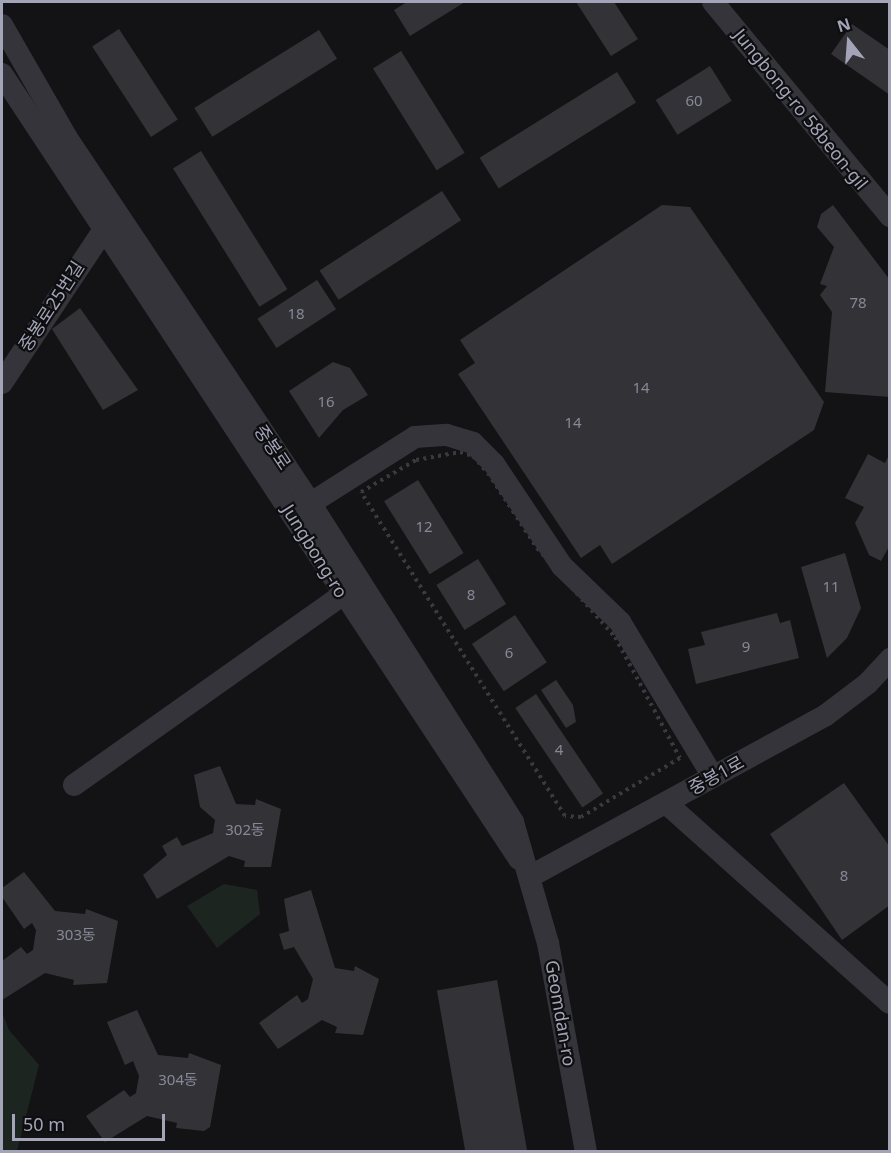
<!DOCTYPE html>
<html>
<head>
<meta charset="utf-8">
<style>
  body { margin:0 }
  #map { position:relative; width:891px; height:1153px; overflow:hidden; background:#131315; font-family:"Noto Sans","Noto Sans KR",sans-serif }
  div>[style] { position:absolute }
  .green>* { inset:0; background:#1d2520 }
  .building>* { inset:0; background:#333337; transform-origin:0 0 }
  .path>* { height:4px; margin-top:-2px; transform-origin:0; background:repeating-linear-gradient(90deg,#393941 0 3px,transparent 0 7.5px) }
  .minor>* { height:22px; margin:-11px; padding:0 11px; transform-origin:11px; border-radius:11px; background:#34343a }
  span { translate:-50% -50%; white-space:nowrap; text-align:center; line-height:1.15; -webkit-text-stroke:4.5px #0e0e10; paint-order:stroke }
  .number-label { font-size:15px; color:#878897 }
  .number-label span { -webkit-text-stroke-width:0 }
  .street-label { font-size:18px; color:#a3a4b7 }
  .frame { position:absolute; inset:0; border:3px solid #a3a4b7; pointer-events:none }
  .north { position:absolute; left:819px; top:12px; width:60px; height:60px; -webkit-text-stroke:4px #0e0e10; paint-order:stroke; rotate:343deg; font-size:16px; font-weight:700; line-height:24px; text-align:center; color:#a3a4b7 }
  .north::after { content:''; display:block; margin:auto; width:21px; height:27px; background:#a3a4b7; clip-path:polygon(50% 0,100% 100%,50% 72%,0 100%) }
  .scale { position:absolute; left:12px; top:1114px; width:153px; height:27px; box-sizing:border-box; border:3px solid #a3a4b7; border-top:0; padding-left:8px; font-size:18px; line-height:21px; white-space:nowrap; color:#a3a4b7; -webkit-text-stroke:4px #0e0e10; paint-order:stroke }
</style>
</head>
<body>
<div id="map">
  <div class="green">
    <div style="clip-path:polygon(224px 884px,257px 890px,260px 914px,217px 948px,187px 906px)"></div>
    <div style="clip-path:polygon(2px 1012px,9px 1030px,39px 1065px,17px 1151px,2px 1151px)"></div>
  </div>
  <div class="building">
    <div style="clip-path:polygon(407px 2px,465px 2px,410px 36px,394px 10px)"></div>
    <div style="clip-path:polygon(576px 2px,614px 2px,638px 39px,611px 56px)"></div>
    <div style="clip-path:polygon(852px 24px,890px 50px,890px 95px,831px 54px)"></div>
    <div style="left:119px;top:29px;width:108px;height:32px;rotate:57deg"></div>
    <div style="left:319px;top:30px;width:34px;height:147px;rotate:58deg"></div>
    <div style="left:401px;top:51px;width:120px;height:33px;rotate:58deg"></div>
    <div style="left:710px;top:66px;width:41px;height:64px;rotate:58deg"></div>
    <div style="left:617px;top:72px;width:36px;height:162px;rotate:58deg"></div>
    <div style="left:201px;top:151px;width:163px;height:33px;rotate:58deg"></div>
    <div style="left:442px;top:191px;width:35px;height:146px;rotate:57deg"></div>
    <div style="clip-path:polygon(662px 205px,690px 207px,824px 402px,814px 430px,612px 564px,600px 545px,581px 558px,458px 374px,475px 363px,460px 340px)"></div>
    <div style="clip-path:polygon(833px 205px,890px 280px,890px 397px,825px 392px,832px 312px,820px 295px,827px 286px,820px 284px,834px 247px,817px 227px,821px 214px)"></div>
    <div style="left:317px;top:280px;width:35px;height:71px;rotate:57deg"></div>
    <div style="clip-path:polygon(80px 308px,138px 390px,103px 410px,52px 329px)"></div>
    <div style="clip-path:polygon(333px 362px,350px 368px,368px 395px,343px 410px,319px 438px,289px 391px)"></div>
    <div style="clip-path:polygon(890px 453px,890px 545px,881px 561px,869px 555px,855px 523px,864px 507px,845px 498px,868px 454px,885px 463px)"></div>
    <div style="left:418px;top:480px;width:86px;height:40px;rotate:58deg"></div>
    <div style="clip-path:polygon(845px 553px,861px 608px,847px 638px,827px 658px,801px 567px)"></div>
    <div style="left:478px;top:559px;width:53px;height:49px;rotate:58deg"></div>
    <div style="clip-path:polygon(777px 613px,780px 623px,790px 620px,799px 658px,696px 684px,688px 649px,705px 645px,701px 632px)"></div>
    <div style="left:515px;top:615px;width:57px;height:52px;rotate:56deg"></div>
    <div style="clip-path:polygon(556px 680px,573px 705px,576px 722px,566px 728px,541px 690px)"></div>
    <div style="left:536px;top:694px;width:120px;height:25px;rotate:56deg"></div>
    <div style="clip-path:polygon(220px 766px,236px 804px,255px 805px,256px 799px,281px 809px,271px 867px,244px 867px,245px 861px,229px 856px,157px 899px,143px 875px,167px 855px,162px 846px,177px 837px,182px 846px,213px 833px,215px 820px,200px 807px,194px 775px)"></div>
    <div style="clip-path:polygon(844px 783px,890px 847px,890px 905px,842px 940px,770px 834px)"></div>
    <div style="clip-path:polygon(24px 872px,55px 911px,85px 914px,86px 909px,118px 921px,107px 983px,73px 985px,74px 980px,45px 973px,2px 1000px,2px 961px,21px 947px,27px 954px,33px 950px,36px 930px,32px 923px,24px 929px,2px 897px,2px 888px)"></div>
    <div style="clip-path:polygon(311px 890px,335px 968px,354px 971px,355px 966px,379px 979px,363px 1035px,335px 1033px,337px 1027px,322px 1020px,278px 1049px,259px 1023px,297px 995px,302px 1003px,308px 999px,313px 979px,294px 947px,284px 950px,279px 934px,289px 931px,284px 899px)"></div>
    <div style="left:497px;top:980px;width:174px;height:61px;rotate:80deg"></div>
    <div style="clip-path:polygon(137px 1010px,158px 1055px,188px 1058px,189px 1053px,221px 1065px,210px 1127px,204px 1131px,176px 1128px,177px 1123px,147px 1116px,105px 1142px,86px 1116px,124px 1090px,130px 1097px,136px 1093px,139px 1076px,133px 1061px,125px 1065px,107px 1022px)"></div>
  </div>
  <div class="path">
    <div style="left:460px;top:452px;width:14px;rotate:17deg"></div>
    <div style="left:473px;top:456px;width:23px;rotate:49deg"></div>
    <div style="left:488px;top:473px;width:90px;rotate:56.8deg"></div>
    <div style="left:537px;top:548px;width:118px;rotate:48.8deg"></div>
    <div style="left:615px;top:637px;width:137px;rotate:61.8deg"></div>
    <div style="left:680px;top:758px;width:115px;rotate:149.2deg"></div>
    <div style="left:581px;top:817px;width:16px;rotate:-176deg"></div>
    <div style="left:565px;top:816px;width:383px;rotate:-122.2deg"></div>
    <div style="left:361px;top:492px;width:64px;rotate:-30.2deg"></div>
    <div style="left:416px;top:460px;width:45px;rotate:-10.3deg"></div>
  </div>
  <div class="minor">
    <div style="left:713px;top:2px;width:278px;rotate:50.4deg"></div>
    <div style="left:2px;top:25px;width:130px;rotate:60.1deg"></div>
    <div style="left:67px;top:138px;width:438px;rotate:56.3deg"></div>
    <div style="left:310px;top:503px;width:378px;rotate:57.5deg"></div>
    <div style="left:513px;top:822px;width:126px;rotate:73.9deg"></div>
    <div style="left:548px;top:943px;width:212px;rotate:79.7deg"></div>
    <div style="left:2px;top:74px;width:940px;rotate:56.63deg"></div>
    <div style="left:2px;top:383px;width:182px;rotate:-56.4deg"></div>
    <div style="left:300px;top:510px;width:136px;rotate:-32.4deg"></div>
    <div style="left:415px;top:437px;width:32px;rotate:-4deg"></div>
    <div style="left:447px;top:435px;width:27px;rotate:17deg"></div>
    <div style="left:473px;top:443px;width:30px;rotate:45deg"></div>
    <div style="left:494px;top:464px;width:123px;rotate:56.3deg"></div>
    <div style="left:562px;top:566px;width:81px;rotate:44deg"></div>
    <div style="left:620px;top:622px;width:179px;rotate:59deg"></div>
    <div style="left:74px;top:785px;width:329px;rotate:-35.3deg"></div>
    <div style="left:666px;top:803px;width:300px;rotate:41.8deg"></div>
    <div style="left:531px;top:876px;width:336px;rotate:-28.6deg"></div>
    <div style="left:826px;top:715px;width:53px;rotate:-37.3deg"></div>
    <div style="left:868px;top:683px;width:33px;rotate:-47deg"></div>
  </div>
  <div class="number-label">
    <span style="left:694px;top:101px">60</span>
    <span style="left:858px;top:303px">78</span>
    <span style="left:296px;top:314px">18</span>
    <span style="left:641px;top:388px">14</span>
    <span style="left:326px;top:402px">16</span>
    <span style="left:573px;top:423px">14</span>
    <span style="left:424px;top:527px">12</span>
    <span style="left:831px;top:587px">11</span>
    <span style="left:471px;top:595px">8</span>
    <span style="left:746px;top:647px">9</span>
    <span style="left:509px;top:653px">6</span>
    <span style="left:559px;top:750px">4</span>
    <span style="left:245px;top:830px">302동</span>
    <span style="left:844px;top:876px">8</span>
    <span style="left:76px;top:935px">303동</span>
    <span style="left:178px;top:1080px">304동</span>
  </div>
  <div class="street-label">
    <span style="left:801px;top:109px;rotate:51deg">Jungbong-ro 58beon-gil</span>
    <span style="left:51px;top:306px;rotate:-57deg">중봉로25번길</span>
    <span style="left:273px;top:447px;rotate:56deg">중봉로</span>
    <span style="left:315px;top:551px;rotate:58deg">Jungbong-ro</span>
    <span style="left:716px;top:775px;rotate:-29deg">중봉1로</span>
    <span style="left:561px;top:1013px;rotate:80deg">Geomdan-ro</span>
  </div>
  <div class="frame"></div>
  <div class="north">N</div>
  <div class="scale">50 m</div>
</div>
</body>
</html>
